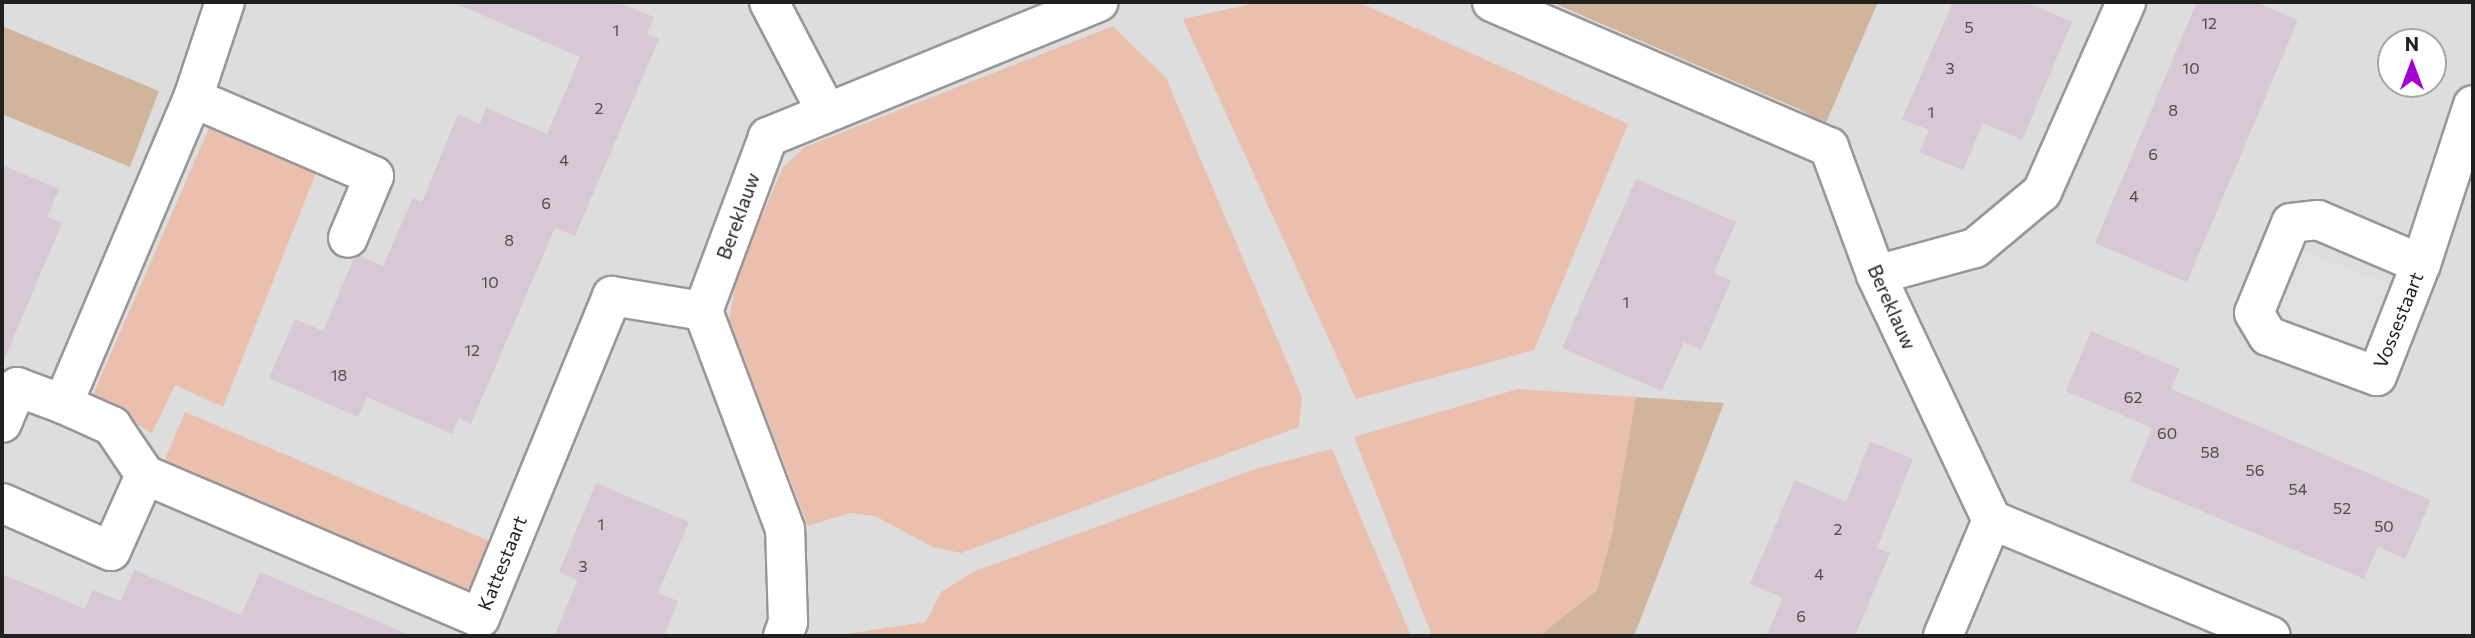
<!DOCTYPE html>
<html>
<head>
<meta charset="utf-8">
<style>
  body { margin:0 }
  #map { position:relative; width:2475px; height:638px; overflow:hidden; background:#f1e7ec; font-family:Commissioner,sans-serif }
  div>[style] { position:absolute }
  .residential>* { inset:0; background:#deddde }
  .grass>* { inset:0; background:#ebbfad; transform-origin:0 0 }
  .forest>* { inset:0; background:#d0b59c }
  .parking>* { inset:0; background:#e0e0e0; transform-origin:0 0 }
  .building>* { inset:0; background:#d8c7d4 }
  .roads { filter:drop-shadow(2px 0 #979797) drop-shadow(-2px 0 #979797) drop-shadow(0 2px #979797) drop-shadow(0 -2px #979797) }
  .minor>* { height:38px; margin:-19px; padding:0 19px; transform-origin:19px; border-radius:19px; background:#fff }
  span { translate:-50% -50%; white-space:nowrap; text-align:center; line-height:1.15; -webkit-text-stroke:5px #fff; paint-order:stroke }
  .number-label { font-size:16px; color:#4e4a4d }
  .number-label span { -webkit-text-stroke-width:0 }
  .street-label { font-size:19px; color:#202020 }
  .frame { position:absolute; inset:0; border:4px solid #202020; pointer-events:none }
  .north { position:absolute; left:2377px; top:28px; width:70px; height:70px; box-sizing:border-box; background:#fff; border:2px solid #a6a6a6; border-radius:50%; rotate:0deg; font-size:19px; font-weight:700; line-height:28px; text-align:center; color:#202020 }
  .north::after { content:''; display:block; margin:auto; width:24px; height:32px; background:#a400d1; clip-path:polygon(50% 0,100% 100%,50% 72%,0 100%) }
</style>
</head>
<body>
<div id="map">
  <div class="residential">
    <div style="clip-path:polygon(evenodd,2px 2px,2473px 2px,2473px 636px,2px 636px,2px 2px,2391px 42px,2433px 42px,2433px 84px,2391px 84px,2391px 42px)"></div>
  </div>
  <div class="grass">
    <div style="clip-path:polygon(1260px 2px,1358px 2px,1628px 124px,1534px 350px,1356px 399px,1183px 19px)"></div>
    <div style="clip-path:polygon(1113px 26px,1166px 78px,1302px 397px,1299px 427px,961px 553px,933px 547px,875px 516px,850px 513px,808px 526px,729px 320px,737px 275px,783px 167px,805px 147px)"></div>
    <div style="clip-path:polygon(210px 126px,318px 168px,223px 407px,175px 385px,152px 433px,91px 399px)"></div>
    <div style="clip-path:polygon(1518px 389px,1636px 397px,1612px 533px,1597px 590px,1539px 636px,1432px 636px,1354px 437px)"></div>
    <div style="left:185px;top:412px;width:331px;height:58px;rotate:23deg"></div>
    <div style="clip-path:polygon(1332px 449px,1411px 636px,832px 636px,926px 622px,941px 592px,973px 572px,1258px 468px)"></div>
  </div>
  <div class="forest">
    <div style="clip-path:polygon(1551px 2px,1878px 2px,1825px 125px,1801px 110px)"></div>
    <div style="clip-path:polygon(2px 26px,159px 91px,130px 167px,2px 114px)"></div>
    <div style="clip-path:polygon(1636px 397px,1724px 403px,1634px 636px,1539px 636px,1597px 590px,1612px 533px)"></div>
  </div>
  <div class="parking">
    <div style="left:2295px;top:248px;width:101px;height:71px;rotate:21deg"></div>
  </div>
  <div class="building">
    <div style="clip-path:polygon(452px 2px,617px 2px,654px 17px,647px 33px,659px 39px,575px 236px,555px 228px,471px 424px,459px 418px,452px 434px,367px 397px,358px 417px,269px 378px,295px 319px,323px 331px,354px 258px,360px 256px,383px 266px,413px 198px,422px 202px,458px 114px,480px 124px,486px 108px,547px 134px,580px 57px)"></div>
    <div style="clip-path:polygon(1953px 2px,2026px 2px,2072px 22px,2022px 140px,1983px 123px,1963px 170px,1919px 152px,1929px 130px,1902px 119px)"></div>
    <div style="clip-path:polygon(2197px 2px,2255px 2px,2298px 20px,2187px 282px,2095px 243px)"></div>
    <div style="clip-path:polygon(2px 165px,59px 189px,47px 217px,62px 223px,2px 365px)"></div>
    <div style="clip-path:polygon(1636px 179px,1736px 222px,1714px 273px,1731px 281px,1701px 350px,1684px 342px,1662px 391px,1562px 348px)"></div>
    <div style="clip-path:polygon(2091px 331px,2180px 369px,2171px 389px,2431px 500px,2405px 559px,2378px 547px,2364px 579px,2130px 481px,2152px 428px,2066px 391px)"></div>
    <div style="clip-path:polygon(1870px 441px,1913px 459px,1877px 548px,1890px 553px,1855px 636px,1766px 636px,1783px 598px,1750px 584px,1795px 480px,1846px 502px)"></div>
    <div style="clip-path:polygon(596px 483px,689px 522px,658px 593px,678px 601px,664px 636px,554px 636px,578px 580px,559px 572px)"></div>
    <div style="clip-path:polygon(134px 570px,241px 615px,260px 572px,412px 636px,2px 636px,2px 574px,85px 609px,93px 590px,121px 601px)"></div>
  </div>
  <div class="roads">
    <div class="minor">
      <div style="left:769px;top:2px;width:123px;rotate:62.4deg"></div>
      <div style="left:1492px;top:2px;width:367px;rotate:23.3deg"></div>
      <div style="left:1829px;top:147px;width:136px;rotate:69.8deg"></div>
      <div style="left:1876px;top:275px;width:271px;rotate:64.7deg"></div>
      <div style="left:1992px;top:520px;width:302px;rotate:22.6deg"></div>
      <div style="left:193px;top:98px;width:101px;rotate:-71.6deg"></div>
      <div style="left:2421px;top:264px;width:112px;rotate:-156.9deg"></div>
      <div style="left:2318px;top:220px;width:27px;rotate:174deg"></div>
      <div style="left:2291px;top:223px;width:97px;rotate:112.3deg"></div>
      <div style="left:2254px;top:313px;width:27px;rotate:59deg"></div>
      <div style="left:2268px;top:336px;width:116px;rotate:20.2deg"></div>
      <div style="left:2377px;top:376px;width:120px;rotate:-68.6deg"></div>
      <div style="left:2421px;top:264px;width:167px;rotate:-71.9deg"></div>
      <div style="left:1876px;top:275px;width:103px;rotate:-15.3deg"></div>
      <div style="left:1975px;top:248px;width:87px;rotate:-39.9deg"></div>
      <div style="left:2042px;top:192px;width:208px;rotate:-66.1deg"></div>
      <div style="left:63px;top:404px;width:332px;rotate:-67deg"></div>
      <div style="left:193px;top:98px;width:197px;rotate:23.3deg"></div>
      <div style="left:374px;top:176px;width:67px;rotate:112.8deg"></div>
      <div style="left:2px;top:423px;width:39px;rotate:-67deg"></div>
      <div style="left:17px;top:387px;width:49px;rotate:20.3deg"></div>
      <div style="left:63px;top:404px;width:54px;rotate:24.2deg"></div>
      <div style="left:112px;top:426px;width:59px;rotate:56deg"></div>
      <div style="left:145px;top:475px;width:364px;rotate:23.1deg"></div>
      <div style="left:480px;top:618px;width:348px;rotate:-67.7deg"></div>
      <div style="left:612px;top:296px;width:92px;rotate:9.4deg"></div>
      <div style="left:2px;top:503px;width:119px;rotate:23.8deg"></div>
      <div style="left:111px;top:551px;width:83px;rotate:-65.9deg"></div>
      <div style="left:783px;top:636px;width:15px;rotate:-70deg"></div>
      <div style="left:788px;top:622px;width:93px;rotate:-91.8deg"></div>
      <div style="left:785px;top:529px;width:233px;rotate:-110.6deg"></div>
      <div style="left:703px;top:311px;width:186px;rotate:-69.5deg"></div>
      <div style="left:768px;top:137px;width:357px;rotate:-22.2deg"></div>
      <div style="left:1943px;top:636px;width:126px;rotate:-67.1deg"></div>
    </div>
  </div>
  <div class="number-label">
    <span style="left:2209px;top:23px">12</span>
    <span style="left:1969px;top:27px">5</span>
    <span style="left:616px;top:30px">1</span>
    <span style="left:1950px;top:68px">3</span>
    <span style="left:2191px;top:68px">10</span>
    <span style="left:599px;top:108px">2</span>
    <span style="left:2173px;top:110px">8</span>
    <span style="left:1931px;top:112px">1</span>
    <span style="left:2153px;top:154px">6</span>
    <span style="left:564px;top:160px">4</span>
    <span style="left:2134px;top:196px">4</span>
    <span style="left:546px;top:203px">6</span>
    <span style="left:509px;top:240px">8</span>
    <span style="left:490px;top:282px">10</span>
    <span style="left:1626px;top:302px">1</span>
    <span style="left:472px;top:350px">12</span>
    <span style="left:339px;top:375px">18</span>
    <span style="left:2133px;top:397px">62</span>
    <span style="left:2167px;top:433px">60</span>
    <span style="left:2210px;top:452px">58</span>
    <span style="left:2255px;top:470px">56</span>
    <span style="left:2298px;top:489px">54</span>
    <span style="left:2342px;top:508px">52</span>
    <span style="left:601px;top:524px">1</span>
    <span style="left:2384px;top:526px">50</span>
    <span style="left:1838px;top:529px">2</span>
    <span style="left:583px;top:566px">3</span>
    <span style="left:1819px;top:574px">4</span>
    <span style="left:1801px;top:616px">6</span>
  </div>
  <div class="street-label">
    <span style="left:738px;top:216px;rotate:-70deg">Bereklauw</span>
    <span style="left:1892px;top:307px;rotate:66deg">Bereklauw</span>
    <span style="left:2398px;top:320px;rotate:-68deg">Vossestaart</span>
    <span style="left:502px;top:563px;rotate:-68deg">Kattestaart</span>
  </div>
  <div class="frame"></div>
  <div class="north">N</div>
</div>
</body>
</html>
